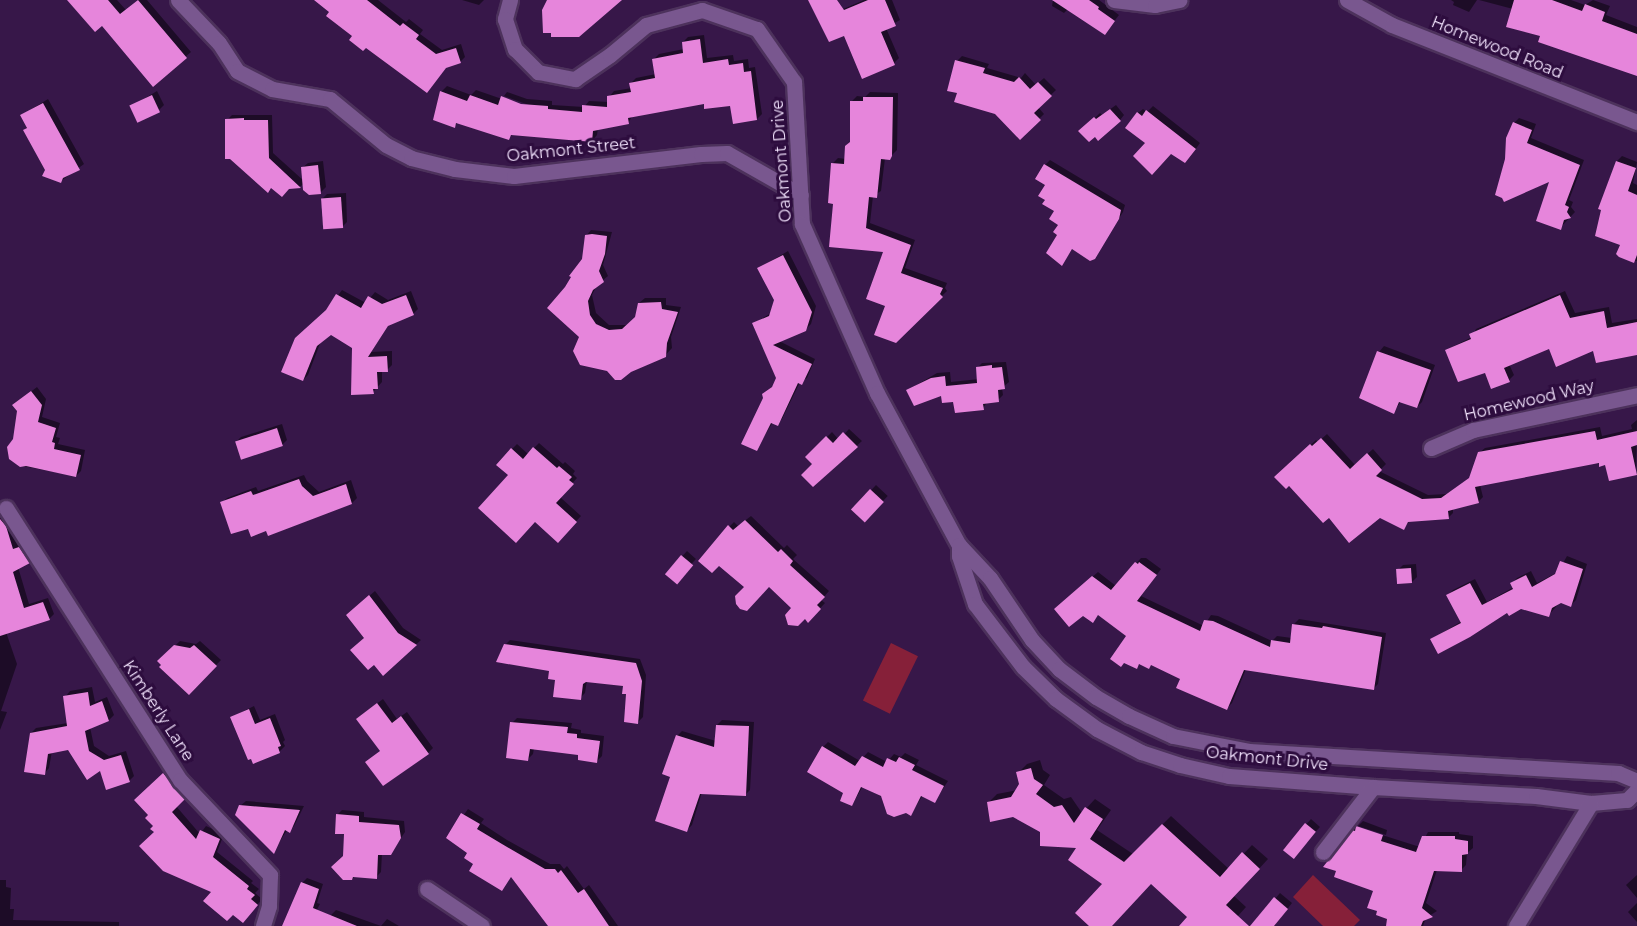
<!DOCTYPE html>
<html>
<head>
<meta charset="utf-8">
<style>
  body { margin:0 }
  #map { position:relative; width:1637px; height:926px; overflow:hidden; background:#371749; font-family:Montserrat,sans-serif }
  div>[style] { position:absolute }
  .green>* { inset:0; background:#862039; transform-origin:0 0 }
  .shadow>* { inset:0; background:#0007; transform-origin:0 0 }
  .building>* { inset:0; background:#e685db; transform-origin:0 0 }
  .roads { filter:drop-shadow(2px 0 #4d325c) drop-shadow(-2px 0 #4d325c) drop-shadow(0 2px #4d325c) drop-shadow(0 -2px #4d325c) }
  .minor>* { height:15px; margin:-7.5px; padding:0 7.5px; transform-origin:7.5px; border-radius:7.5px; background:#79578f }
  span { translate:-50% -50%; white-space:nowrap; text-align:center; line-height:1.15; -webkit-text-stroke:6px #2d0c3e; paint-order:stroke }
  .street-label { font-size:16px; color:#f4e5ff }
</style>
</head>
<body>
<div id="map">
  <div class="green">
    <div style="left:891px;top:643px;width:30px;height:64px;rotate:26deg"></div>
    <div style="clip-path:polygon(1313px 875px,1360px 920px,1354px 926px,1323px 926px,1293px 897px)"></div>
  </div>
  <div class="shadow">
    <div style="clip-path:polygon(70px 0,117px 0,126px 10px,138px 0,147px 0,191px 52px,153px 84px,102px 24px)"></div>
    <div style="clip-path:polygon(319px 0,378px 0,406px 22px,409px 19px,423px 30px,420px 34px,442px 50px,461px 44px,465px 57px,460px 62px,354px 36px)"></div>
    <div style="clip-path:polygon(462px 0,484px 0,479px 5px)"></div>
    <div style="clip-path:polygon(864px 0,892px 0,900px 20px,886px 28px,899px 58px,894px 63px,844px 34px,827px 16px)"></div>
    <div style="clip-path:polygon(1053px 0,1099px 0,1119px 15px,1105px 33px,1068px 9px,1064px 13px,1052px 6px)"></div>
    <div style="clip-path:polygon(1451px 0,1477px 0,1469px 12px,1453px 5px,1454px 2px)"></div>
    <div style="clip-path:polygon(1479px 0,1571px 0,1585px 5px,1593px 0,1610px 6px,1606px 15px,1637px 27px,1637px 74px,1542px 35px,1513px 9px)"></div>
    <div style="clip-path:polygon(704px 35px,707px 58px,733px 55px,734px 61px,748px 59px,749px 68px,755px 67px,762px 114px,757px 119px,732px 104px,705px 103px,633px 115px,628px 123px,598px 128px,597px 135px,592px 141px,513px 134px,508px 138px,458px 122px,454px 126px,435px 119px,442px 91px,447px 86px,471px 95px,476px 90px,502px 99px,503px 97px,528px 108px,529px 105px,504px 96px,507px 92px,527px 99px,552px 101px,552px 105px,584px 107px,589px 101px,609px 102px,609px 97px,614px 91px,632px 88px,631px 83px,636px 78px,656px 74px,654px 59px,659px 54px,684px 49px,683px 42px,688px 37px)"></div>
    <div style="clip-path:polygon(962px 56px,989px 64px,987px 68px,1021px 78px,1025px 73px,1036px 85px,1044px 78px,1056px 90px,1038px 107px,1044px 114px,1020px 138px,995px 112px,958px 92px,957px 61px)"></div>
    <div style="clip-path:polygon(157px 91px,164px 105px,159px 110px,132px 106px)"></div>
    <div style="clip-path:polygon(870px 92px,898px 93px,897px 150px,889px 158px,885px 158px,881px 191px,873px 196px,870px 223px,915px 240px,905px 268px,947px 283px,945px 288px,947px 291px,895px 341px,887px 305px,885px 251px,834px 203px,833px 163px,838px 158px,846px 159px,851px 142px,852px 101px,857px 96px,865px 97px)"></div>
    <div style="clip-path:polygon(48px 99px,84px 164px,61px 181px,46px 170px,24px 130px,28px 126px,22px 115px)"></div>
    <div style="clip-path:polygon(1116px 105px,1124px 115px,1120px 120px,1095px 135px,1081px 131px,1100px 113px,1102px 115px)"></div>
    <div style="clip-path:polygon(1153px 106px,1200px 143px,1190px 157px,1147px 142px,1138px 113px,1143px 109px,1147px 112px)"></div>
    <div style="clip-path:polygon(232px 115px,272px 115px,273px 153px,304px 181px,302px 168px,308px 163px,323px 161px,326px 187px,321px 192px,304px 183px,301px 186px,289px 187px,227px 120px)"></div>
    <div style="clip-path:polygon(1519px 118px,1536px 124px,1531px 138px,1584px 160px,1569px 200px,1573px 202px,1571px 207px,1575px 212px,1560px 228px,1551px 180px,1505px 200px,1514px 123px)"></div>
    <div style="clip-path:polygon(1622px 156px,1637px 162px,1633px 183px,1637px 185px,1637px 261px,1620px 256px,1621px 244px,1603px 209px,1617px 161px)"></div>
    <div style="clip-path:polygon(1050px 160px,1125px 205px,1123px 212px,1094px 258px,1073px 248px,1062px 264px,1060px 224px,1056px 211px,1047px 200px,1045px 165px)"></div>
    <div style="clip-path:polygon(346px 193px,347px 222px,342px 227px,322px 199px,327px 194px)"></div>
    <div style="clip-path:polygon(591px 230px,612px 232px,603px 265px,608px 276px,597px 285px,592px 295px,596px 313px,609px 325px,626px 325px,635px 319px,639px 303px,645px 298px,666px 298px,666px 305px,681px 307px,671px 337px,672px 348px,662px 359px,581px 337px,567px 288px,583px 260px,586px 236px)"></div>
    <div style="clip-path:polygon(788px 251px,816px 306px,811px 324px,806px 329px,779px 341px,815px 359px,807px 378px,800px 382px,782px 419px,777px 424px,773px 422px,756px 450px,764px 394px,774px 385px,777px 378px,753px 324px,771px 313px,776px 300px,759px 268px)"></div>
    <div style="clip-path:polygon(342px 290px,366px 303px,375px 292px,388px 300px,411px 291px,418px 309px,413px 314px,390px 323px,371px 352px,392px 351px,392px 365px,387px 370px,382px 371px,382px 382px,373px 392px,354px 347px,330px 333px,321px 341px,308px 375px,303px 380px,328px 309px)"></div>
    <div style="clip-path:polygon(1565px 291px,1575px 313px,1609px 307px,1612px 323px,1637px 319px,1637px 354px,1550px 347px,1509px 364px,1514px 375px,1509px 380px,1446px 350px,1472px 337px,1476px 329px)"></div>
    <div style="clip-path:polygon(1384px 346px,1435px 365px,1422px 402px,1417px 407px,1401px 401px,1394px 412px,1360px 397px,1379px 352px)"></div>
    <div style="clip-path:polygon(1006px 362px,1009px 382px,1002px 388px,1003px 395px,998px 400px,988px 401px,983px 408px,942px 394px,908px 390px,937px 373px,950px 372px,951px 382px,979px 379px,977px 368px,982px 363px)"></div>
    <div style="clip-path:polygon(37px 387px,46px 399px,42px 417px,60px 423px,56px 437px,60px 438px,58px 444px,85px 450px,81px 471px,76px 476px,17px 465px,15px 439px,19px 401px)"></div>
    <div style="clip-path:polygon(1637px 420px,1636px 473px,1606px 464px,1589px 463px,1480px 485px,1483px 497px,1478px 502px,1453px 508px,1453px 513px,1448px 518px,1410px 520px,1404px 528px,1380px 516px,1329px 516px,1276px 477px,1316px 440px,1318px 442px,1327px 434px,1355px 465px,1373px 449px,1386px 464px,1379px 471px,1428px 495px,1447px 494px,1471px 477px,1479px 453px,1485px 448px,1600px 427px,1602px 436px,1632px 429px,1631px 425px)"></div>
    <div style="clip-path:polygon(282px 424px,287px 440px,282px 445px,236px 442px,241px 437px)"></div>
    <div style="clip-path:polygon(849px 429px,862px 441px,813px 485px,814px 464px,807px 457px,832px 432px,839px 440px)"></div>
    <div style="clip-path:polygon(539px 443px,563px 464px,565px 462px,575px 471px,573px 474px,577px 478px,560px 497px,581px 516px,558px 541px,510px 475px,512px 449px,517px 444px,528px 454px)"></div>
    <div style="clip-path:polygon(304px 475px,307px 481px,319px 492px,351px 480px,357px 498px,352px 503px,269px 534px,267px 529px,222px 503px,227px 498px,256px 487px,258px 491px)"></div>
    <div style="left:876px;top:485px;width:16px;height:33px;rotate:43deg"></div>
    <div style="clip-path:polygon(6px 514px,18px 545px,24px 543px,34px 557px,18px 567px,29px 604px,48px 598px,54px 614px,49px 619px,6px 632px,17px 664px,1px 711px,7px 712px,0 730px,0 515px)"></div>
    <div style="clip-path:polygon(751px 516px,784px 548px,787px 545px,797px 555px,793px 559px,829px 591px,821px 600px,825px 603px,808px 621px,769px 585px,746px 587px,729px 527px,734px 522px,738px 526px)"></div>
    <div style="left:687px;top:551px;width:12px;height:31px;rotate:42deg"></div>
    <div style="clip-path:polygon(1567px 556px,1587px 564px,1576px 600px,1571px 605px,1561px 601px,1548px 616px,1521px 607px,1432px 639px,1462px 621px,1448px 595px,1453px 590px,1475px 579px,1487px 602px,1514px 587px,1512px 583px,1517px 578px,1531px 571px,1537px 583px,1558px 572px)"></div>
    <div style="clip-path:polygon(1141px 558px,1146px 558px,1161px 569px,1141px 596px,1204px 626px,1211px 615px,1218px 616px,1272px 641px,1277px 636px,1292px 638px,1294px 624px,1299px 619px,1386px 633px,1378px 684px,1373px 689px,1246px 669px,1232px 703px,1227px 708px,1182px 678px,1152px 664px,1140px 663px,1136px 667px,1129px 635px,1099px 614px,1093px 621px,1083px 614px,1061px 604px,1098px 572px,1116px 586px)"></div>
    <div style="clip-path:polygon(1416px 564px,1417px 577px,1412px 582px,1398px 570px,1403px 565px)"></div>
    <div style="clip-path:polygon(375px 591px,403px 628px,421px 640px,383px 674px,353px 610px)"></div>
    <div style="clip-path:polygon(510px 640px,640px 659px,646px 675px,643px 717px,638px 722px,624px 685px,587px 680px,585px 693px,580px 698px,551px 670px,505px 645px)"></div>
    <div style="clip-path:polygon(180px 641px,196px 644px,200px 641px,221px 660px,189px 693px,159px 661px)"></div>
    <div style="clip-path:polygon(92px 687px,95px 702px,107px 697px,114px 715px,109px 720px,90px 727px,94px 746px,109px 756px,126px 751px,134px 776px,129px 781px,101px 769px,69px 748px,52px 751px,49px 768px,44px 774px,31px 733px,36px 728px,68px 723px,65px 697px,70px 691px)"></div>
    <div style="clip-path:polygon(383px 699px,397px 719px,407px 712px,433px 748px,428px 753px,381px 751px,363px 714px)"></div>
    <div style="clip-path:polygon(254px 706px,260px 720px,275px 714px,285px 740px,283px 742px,285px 746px,280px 751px,254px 762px,232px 717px)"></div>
    <div style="clip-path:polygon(517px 718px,572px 723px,571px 728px,581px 730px,581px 733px,604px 736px,602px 756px,597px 761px,580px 754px,534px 748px,533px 754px,528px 759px,512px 723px)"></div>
    <div style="clip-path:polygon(722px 720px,754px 722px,750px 790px,745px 795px,702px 792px,692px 825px,687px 830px,672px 776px,677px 736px,682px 731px,716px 741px,717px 725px)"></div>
    <div style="clip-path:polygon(828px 742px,860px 761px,868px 752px,887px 762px,894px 754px,901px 757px,905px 753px,919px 760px,916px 765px,948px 781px,935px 801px,923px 795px,911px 814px,863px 786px,852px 805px,823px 747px)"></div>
    <div style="clip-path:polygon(1040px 760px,1043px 770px,1050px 775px,1044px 785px,1064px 799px,1071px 797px,1082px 813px,1095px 799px,1111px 810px,1097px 830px,1133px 854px,1171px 816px,1229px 869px,1252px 845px,1268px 859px,1234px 896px,1246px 907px,1229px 926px,1181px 926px,1189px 917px,1151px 882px,1111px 926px,1091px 926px,1105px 883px,1079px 847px,1042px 831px,988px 803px,997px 794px,1018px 790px,1021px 784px,1018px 773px,1027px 764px)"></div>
    <div style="clip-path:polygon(169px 769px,189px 793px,176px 806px,200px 834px,206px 826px,224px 834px,217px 852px,253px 881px,251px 883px,259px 889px,255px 893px,262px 899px,248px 916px,213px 892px,156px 832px,150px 815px,136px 800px)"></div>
    <div style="clip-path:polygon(246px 801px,304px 806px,294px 826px,289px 831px,287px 830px,274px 851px,240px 806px)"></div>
    <div style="clip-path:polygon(468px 809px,484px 819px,481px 823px,507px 840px,550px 864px,560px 864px,564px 869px,567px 866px,584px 889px,589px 885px,618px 926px,550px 926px,512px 875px,502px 889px,475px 864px,469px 853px,448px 837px)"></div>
    <div style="clip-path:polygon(342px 810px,364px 812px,364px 817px,404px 821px,405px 832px,390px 854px,382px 853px,381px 872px,376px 877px,355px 876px,352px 879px,345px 857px,345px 832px,337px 815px)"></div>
    <div style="clip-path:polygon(1311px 819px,1320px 827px,1297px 852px,1284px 849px)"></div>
    <div style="clip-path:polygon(1363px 821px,1387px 830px,1386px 835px,1358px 826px)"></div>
    <div style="clip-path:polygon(1357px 827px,1420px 847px,1428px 832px,1459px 832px,1459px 834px,1473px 836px,1473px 848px,1467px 853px,1466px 865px,1461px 870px,1437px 870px,1426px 903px,1437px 911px,1426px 918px,1423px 926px,1388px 926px,1388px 918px,1374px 890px,1353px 831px)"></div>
    <div style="clip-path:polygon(1637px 875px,1637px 898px,1626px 885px)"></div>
    <div style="clip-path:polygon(307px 878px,323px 884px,317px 903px,320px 904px,308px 926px,284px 926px,302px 883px)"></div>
    <div style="clip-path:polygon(0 880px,6px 880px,6px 887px,11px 888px,10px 909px,14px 909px,13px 920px,119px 922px,119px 926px,0 926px)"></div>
    <div style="clip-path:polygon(1280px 893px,1292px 903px,1274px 926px,1252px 926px)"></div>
    <div style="clip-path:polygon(1637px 903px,1637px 922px,1628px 912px)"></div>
    <div style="clip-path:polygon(336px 910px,381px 926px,387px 919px,399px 926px,328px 926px,331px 915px)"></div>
  </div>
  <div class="building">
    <div style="clip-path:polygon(67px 0,108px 0,120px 14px,138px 0,187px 58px,153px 87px,102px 26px,95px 32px)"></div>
    <div style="clip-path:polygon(314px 0,367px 0,400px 26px,403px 23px,419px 35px,416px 39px,436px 54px,456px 48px,461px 63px,446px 68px,427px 93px,366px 48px,363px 51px,349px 40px,352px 36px,326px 16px,329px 12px)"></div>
    <div style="clip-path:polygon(547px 0,622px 0,579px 37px,551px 37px,551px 33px,543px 33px,542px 10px)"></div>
    <div style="clip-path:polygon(808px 0,837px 0,844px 10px,868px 0,885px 0,896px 26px,881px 32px,895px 65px,862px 79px,844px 36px,829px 42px)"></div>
    <div style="clip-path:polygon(1052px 0,1089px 0,1099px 7px,1098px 9px,1115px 21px,1105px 35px)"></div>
    <div style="clip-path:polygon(1514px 0,1552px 0,1582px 11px,1585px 4px,1605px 12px,1602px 21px,1637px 34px,1637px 76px,1538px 42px,1540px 36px,1506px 27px)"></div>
    <div style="clip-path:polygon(700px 39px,703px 63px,728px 59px,729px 65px,743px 63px,744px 72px,751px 71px,757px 120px,733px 124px,730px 106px,704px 109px,704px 104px,628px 118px,629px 124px,593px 131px,592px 142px,511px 135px,509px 140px,456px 123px,455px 128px,433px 120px,440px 91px,467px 101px,470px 95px,498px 105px,501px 96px,521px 104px,548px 106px,548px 109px,582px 112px,582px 105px,607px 107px,607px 96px,631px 92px,629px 83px,655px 78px,652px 59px,683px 53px,682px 42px)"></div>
    <div style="clip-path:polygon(955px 60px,985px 68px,983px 73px,1014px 82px,1019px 77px,1030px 89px,1038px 82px,1052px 96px,1034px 113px,1041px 120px,1020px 140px,995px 114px,954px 102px,957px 93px,947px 91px)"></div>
    <div style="left:152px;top:95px;width:19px;height:25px;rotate:65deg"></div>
    <div style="clip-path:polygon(863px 97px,893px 97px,892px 156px,890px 160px,881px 159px,877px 198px,869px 197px,866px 228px,911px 245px,901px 273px,943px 288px,940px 294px,943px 297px,896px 343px,874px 335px,885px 306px,866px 299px,883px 252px,829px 247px,833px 204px,828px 203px,831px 163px,844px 164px,845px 146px,850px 142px,850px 101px,863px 101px)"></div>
    <div style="clip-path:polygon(43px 103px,80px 170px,63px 178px,61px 183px,42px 176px,45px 170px,23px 130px,27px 128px,20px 115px)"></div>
    <div style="clip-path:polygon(1110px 109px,1121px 121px,1098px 141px,1095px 137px,1089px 142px,1078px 131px,1094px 117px,1096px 119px)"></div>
    <div style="clip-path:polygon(1146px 110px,1196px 149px,1185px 163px,1171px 154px,1152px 175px,1133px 156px,1145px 143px,1125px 128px,1137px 112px,1142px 116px)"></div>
    <div style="clip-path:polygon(244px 118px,244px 120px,268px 120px,269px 158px,301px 188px,289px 189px,282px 197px,271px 188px,268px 193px,230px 159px,225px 159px,225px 119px)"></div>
    <div style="clip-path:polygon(1513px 122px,1532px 130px,1527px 143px,1580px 165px,1565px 205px,1569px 207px,1567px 212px,1571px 218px,1564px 220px,1561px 230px,1536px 221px,1549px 182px,1504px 202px,1502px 198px,1495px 195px,1505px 159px,1506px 138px)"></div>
    <div style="clip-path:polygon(1616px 161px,1636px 168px,1628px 191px,1637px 195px,1637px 255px,1634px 263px,1619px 257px,1616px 254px,1620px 245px,1595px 236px,1601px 210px,1598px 209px)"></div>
    <div style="clip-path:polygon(1044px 164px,1121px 210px,1119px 219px,1095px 259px,1090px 261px,1072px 249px,1062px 266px,1046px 253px,1057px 235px,1053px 232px,1058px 225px,1049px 219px,1054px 211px,1042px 204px,1045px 200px,1038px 196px,1045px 185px,1035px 179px)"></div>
    <div style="clip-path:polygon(318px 165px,321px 194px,309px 195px,303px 190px,301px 167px)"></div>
    <div style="left:341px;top:197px;width:31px;height:20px;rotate:86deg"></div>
    <div style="clip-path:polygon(592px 234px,607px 236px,605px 254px,599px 271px,604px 282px,593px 290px,588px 301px,590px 315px,596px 324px,609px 330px,622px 329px,635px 317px,638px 303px,661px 302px,662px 309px,678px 312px,667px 343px,666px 357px,631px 372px,621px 380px,615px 380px,607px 371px,580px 365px,573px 351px,579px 337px,547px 308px,565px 287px,571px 277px,569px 276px,582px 259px,585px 235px)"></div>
    <div style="clip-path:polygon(783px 255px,812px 312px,806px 331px,773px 345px,812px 364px,802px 385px,798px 383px,778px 426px,771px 423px,757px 451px,741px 444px,763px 398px,762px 394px,772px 387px,776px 378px,752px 323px,769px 316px,774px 300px,757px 268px)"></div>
    <div style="clip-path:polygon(336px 294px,361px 308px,368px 296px,382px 304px,406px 295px,414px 315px,388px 326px,368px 357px,387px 356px,388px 372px,377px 372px,378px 389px,373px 389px,374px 394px,351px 395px,352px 348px,331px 335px,317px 346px,303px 381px,281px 372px,295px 338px,326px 310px)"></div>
    <div style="clip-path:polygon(1560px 295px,1570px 318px,1604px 311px,1607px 328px,1637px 322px,1637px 355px,1596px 363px,1593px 351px,1556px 367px,1549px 349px,1504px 368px,1510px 382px,1491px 389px,1485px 373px,1458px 382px,1445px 350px,1471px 339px,1469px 334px)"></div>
    <div style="clip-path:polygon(1377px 351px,1431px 370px,1417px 408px,1399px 402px,1394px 414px,1359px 398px)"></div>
    <div style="clip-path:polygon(992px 365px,992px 368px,1002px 367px,1005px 389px,998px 390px,999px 402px,983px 404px,984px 410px,955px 413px,953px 402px,942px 403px,941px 396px,914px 406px,906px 390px,931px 378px,945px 376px,946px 386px,977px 383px,976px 367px)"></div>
    <div style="clip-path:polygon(31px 391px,42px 405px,38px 422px,56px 428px,52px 442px,55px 443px,54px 449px,81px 455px,76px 477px,26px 466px,20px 467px,9px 459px,7px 447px,13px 439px,17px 411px,12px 405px)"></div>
    <div style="left:277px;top:428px;width:19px;height:44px;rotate:72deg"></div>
    <div style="clip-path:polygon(1595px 431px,1597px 440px,1637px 431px,1637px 445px,1631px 447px,1637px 475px,1609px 481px,1605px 465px,1599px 467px,1599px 463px,1475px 487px,1479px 503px,1448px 511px,1449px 519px,1408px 522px,1404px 530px,1380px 518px,1349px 543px,1329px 518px,1323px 523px,1289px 486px,1286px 489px,1274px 477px,1310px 444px,1312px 446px,1321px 438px,1350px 469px,1367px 453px,1382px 470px,1376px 476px,1422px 499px,1441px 498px,1469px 478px,1478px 452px)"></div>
    <div style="clip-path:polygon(843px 432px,858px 447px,813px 487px,801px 475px,812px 464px,805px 457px,826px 436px,833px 443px)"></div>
    <div style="clip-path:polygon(533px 447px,557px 468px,559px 466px,572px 477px,569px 480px,574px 484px,556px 503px,577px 522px,558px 543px,535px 522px,516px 543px,478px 508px,508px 475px,496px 465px,511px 448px,523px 459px)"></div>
    <div style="clip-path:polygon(299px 479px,302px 486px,313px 496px,346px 484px,352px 504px,268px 536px,266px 531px,251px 537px,248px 529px,231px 534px,220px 502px,251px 491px,253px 495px)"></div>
    <div style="left:870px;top:489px;width:19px;height:28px;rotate:43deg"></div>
    <div style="clip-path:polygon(0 519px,6px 526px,13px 549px,19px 547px,30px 563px,13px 572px,24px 608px,43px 602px,50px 620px,0 636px)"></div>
    <div style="clip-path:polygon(745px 520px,778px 552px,781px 549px,793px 561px,790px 565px,825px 597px,817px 605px,821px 609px,808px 623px,805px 619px,798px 626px,788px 625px,785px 615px,791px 608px,769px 587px,747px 611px,740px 609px,736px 604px,735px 596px,744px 587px,719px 566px,712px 573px,698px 561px,728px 525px,733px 530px)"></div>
    <div style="left:681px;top:555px;width:16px;height:25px;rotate:40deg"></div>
    <div style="clip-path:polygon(1560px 561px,1583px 569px,1571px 607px,1561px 603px,1552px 608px,1549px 617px,1521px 609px,1509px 616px,1507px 613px,1470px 637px,1438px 654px,1430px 639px,1461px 623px,1446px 595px,1470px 583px,1482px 605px,1513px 589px,1510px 583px,1526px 575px,1532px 587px,1555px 574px)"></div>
    <div style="clip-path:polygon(1135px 562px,1138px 564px,1139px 562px,1157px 575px,1137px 601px,1200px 631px,1204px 620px,1213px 621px,1270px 647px,1271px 640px,1290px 643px,1292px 624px,1322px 628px,1323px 626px,1382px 637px,1374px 690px,1244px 670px,1227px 710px,1176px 688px,1180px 679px,1151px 665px,1149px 669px,1139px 664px,1137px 669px,1124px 663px,1121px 667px,1110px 659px,1126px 636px,1098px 615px,1093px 623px,1083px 616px,1069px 627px,1054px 609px,1092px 576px,1111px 590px)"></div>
    <div style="left:1411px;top:568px;width:15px;height:15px;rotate:86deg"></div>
    <div style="clip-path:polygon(369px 595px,398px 633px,417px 645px,383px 676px,374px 665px,368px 670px,350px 650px,364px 638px,346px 615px)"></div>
    <div style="clip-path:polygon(504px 644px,636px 663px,642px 681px,638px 724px,624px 722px,626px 694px,622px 694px,623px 686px,586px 682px,583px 684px,581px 700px,553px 697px,555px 680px,548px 679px,549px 671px,496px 662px)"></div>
    <div style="clip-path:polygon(174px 645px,190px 648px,194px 645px,217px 666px,189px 695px,159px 667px,161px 665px,157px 661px)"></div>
    <div style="clip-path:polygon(88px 692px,90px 706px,102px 701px,109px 721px,85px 731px,89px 751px,104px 760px,121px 755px,130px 782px,106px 790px,100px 771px,87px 780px,68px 750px,48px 754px,45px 775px,24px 772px,30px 733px,67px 726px,63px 696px)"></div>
    <div style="clip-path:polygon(377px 703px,392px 723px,401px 716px,429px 754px,383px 786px,365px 762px,380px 751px,356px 719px)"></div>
    <div style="clip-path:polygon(249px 709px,255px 724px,270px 718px,281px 746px,278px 747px,280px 753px,253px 764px,251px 759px,248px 760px,230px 717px)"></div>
    <div style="clip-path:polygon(510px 722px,568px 727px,567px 733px,577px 734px,577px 738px,600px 741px,597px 763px,578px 760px,578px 755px,530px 749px,528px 761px,506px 758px)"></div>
    <div style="clip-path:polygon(716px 725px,749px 726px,746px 796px,700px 794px,687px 832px,655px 821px,670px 777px,662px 774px,676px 735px,714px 747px)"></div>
    <div style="clip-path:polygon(822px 746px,855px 766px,862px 756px,883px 767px,887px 758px,896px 762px,899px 757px,915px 765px,912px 770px,944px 786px,935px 803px,921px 796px,911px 816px,906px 813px,894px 817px,887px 814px,881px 796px,861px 787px,852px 806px,840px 801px,843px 793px,807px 772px)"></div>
    <div style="clip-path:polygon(1031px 768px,1034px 779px,1043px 785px,1036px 794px,1054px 807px,1062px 805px,1074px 823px,1085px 807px,1103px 819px,1090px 839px,1124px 862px,1162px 824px,1220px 877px,1242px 852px,1260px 869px,1226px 905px,1249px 926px,1179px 926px,1187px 917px,1151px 884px,1112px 926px,1089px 926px,1075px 913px,1102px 884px,1068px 860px,1076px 848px,1040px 846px,1040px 832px,1013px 817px,990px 822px,987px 802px,1011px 797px,1019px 784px,1016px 772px)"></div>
    <div style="clip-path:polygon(163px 773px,185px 799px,172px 812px,196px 839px,200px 830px,220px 839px,213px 857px,249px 886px,247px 889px,255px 895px,251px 899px,258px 905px,243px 923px,233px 915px,227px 921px,203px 901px,211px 892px,163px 871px,139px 846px,154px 832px,150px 829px,153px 826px,145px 818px,148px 815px,134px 800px)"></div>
    <div style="clip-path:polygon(239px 805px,300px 810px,290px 833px,285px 830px,274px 854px,235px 815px)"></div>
    <div style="clip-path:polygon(461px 813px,480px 824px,477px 829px,502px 844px,545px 869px,555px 869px,558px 873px,561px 870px,578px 893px,584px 889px,609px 926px,548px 926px,511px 877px,502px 891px,469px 871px,473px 864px,464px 858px,467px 853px,446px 838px)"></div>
    <div style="clip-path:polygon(336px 814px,359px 816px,359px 822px,399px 825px,401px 838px,391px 855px,378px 855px,377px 879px,353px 877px,352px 880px,343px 880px,331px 867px,343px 856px,344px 834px,335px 834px)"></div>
    <div style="left:1305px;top:823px;width:14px;height:35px;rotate:39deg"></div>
    <div style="clip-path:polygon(1356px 826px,1383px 835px,1381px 841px,1416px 852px,1422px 836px,1455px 836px,1455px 839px,1468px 841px,1468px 854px,1462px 855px,1462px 872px,1434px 871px,1422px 908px,1433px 917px,1423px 921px,1421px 926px,1386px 926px,1387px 919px,1376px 915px,1377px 911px,1367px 908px,1373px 891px,1334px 877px,1336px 871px,1323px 867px,1352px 830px,1355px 831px)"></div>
    <div style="clip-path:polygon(301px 882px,319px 889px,313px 908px,357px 926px,282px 926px)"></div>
    <div style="clip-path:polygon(1274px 897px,1288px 909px,1274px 926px,1250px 926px)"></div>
  </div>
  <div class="roads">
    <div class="minor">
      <div style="left:178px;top:0;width:59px;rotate:46.4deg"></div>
      <div style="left:219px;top:43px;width:33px;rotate:57deg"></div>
      <div style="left:237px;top:71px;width:39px;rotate:27deg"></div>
      <div style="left:272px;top:89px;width:59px;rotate:9.8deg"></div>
      <div style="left:330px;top:99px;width:72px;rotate:39.4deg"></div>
      <div style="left:386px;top:145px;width:28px;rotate:27deg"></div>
      <div style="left:411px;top:158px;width:45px;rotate:14deg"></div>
      <div style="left:455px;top:169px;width:59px;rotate:6.8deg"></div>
      <div style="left:514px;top:176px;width:188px;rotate:-6.7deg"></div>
      <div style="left:701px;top:154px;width:26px;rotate:-2deg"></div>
      <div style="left:727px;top:153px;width:85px;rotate:29.6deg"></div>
      <div style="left:510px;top:0;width:20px;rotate:105deg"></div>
      <div style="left:505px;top:19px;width:32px;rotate:72deg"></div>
      <div style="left:515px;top:49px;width:33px;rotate:45deg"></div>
      <div style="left:538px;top:72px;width:38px;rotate:11deg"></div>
      <div style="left:575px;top:79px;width:42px;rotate:-34.4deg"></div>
      <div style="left:610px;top:55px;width:47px;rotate:-39.8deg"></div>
      <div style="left:646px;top:25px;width:58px;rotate:-15deg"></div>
      <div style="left:702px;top:10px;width:58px;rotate:19.1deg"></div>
      <div style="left:757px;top:29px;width:65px;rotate:55.1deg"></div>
      <div style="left:794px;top:82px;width:142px;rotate:86.8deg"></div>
      <div style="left:802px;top:224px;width:185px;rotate:66.1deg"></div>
      <div style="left:877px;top:393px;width:173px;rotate:61.7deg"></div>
      <div style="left:959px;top:545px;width:11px;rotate:90deg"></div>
      <div style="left:959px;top:556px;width:51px;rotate:71.6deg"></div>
      <div style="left:975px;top:604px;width:79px;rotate:52.7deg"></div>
      <div style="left:1023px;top:667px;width:46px;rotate:44.1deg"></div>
      <div style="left:1056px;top:699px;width:51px;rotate:36.2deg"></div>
      <div style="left:1097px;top:729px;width:50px;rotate:27.6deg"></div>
      <div style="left:1141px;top:752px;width:41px;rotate:18.4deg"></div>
      <div style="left:1180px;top:765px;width:50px;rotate:12.7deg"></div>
      <div style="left:1229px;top:776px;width:144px;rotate:4.4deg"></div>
      <div style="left:1373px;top:787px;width:163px;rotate:3.2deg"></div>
      <div style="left:1536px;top:796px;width:55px;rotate:7.3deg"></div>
      <div style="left:1591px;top:803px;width:36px;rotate:-5deg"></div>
      <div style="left:1627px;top:800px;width:14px;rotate:-45deg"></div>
      <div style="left:1114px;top:0;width:41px;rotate:7deg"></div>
      <div style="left:1155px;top:5px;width:25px;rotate:-12deg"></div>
      <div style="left:1347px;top:0;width:51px;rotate:29.1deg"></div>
      <div style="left:1392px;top:25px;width:264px;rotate:21.6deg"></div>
      <div style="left:1431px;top:448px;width:46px;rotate:-23.2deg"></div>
      <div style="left:1473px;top:430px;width:168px;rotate:-12deg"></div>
      <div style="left:6px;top:508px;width:323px;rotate:57.4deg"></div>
      <div style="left:180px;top:780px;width:131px;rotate:46.5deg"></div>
      <div style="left:270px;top:875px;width:31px;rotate:92deg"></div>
      <div style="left:269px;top:906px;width:21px;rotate:107deg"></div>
      <div style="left:959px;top:545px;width:45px;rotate:46.8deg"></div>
      <div style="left:990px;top:578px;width:75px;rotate:55.9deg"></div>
      <div style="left:1032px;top:640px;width:40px;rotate:47deg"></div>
      <div style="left:1059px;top:669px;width:46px;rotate:37.1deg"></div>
      <div style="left:1096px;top:697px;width:38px;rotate:30deg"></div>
      <div style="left:1129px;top:716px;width:48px;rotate:24.4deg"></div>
      <div style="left:1173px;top:736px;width:77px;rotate:11.2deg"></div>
      <div style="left:1249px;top:751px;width:370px;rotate:3.4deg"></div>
      <div style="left:1618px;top:773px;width:21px;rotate:23deg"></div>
      <div style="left:1323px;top:852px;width:82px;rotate:-52.4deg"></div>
      <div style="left:427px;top:889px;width:66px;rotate:33.9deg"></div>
      <div style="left:1516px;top:926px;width:144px;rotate:-58.6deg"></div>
    </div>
  </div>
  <div class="street-label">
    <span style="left:1497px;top:48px;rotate:22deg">Homewood Road</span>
    <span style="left:571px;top:150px;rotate:-6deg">Oakmont Street</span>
    <span style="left:782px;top:161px;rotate:-94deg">Oakmont Drive</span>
    <span style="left:1529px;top:401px;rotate:-13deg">Homewood Way</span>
    <span style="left:158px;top:711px;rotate:57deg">Kimberly Lane</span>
    <span style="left:1267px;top:759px;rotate:6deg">Oakmont Drive</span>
  </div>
</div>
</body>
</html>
